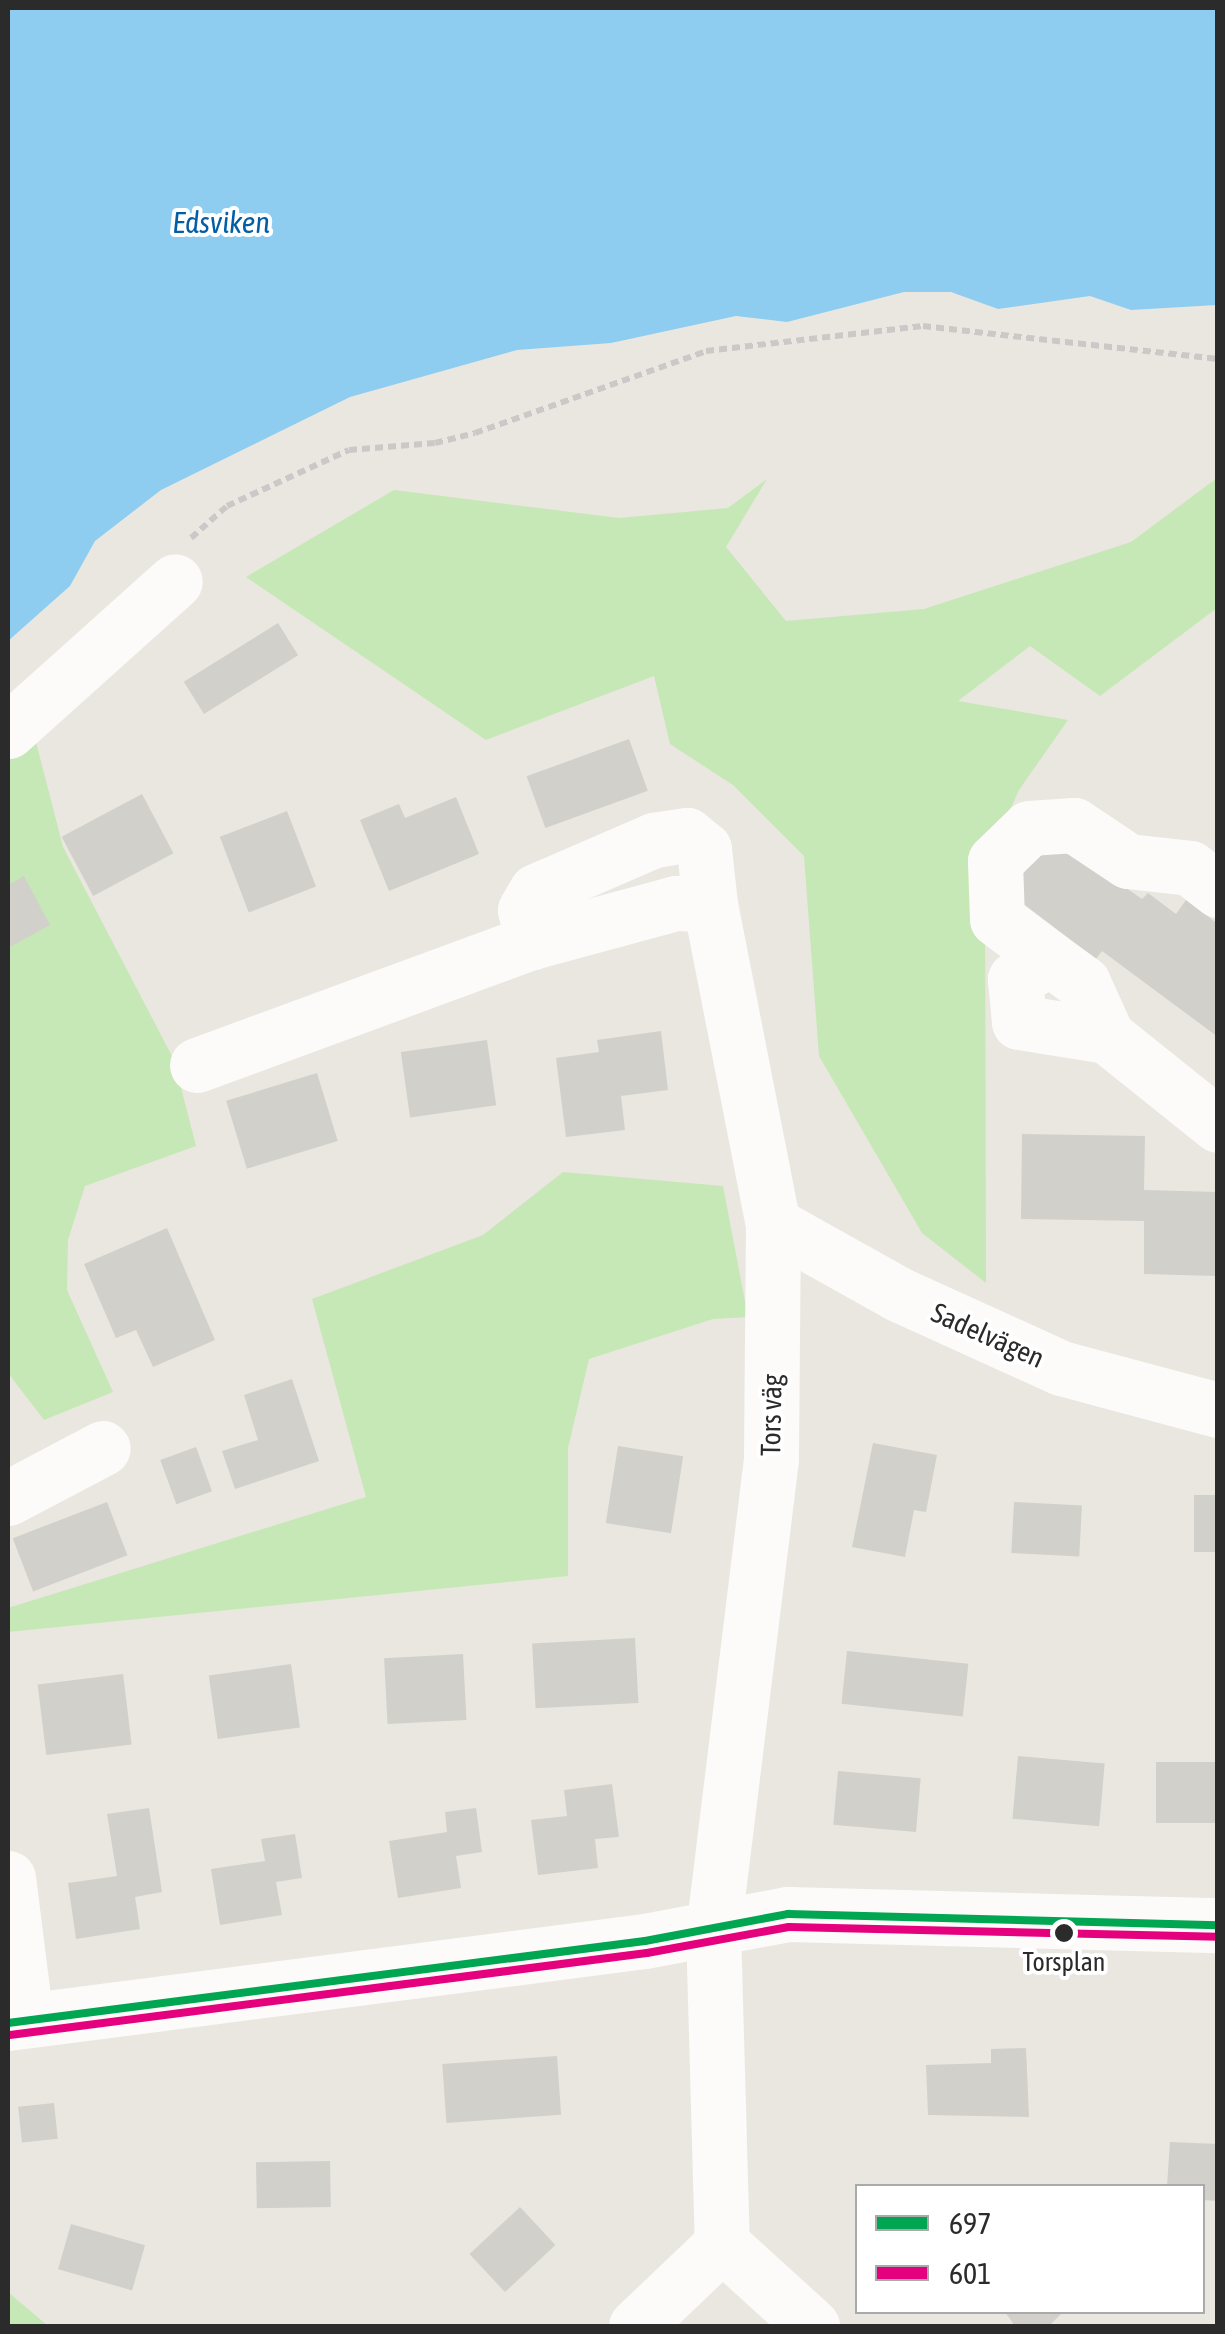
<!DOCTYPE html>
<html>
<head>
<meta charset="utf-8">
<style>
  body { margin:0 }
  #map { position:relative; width:1225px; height:2334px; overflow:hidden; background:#eae7e0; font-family:"Asap Condensed",sans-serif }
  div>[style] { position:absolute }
  .green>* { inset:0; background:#c6e8b6 }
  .water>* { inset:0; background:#8ecdf0 }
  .building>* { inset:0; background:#d2d0cb; transform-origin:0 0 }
  .path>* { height:6px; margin-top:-3px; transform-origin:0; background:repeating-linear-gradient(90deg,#cac9c8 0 8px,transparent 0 13px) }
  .minor>* { height:55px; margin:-27.5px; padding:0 27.5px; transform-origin:27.5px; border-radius:27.5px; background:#fcfbfa }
  .bus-1>* { height:8px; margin:-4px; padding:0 4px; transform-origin:4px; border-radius:4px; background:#00a651 }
  .bus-2>* { height:8px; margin:-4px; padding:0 4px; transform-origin:4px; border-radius:4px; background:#e5007d }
  .dots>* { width:28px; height:28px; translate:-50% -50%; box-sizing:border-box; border:5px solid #fff; border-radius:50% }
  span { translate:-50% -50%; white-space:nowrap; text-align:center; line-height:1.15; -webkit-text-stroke:8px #fff; paint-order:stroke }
  .bus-label { font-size:26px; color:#2b2b2b }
  .street-label { font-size:28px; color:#2b2b2b }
  .water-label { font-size:30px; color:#045ea6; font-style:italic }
  .frame { position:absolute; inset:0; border:10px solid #2b2b2b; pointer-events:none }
  .legend { position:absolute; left:855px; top:2184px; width:350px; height:130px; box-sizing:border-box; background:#fff; border:2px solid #aaa; margin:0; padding:12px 18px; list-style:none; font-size:30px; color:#2b2b2b }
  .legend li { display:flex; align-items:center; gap:20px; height:50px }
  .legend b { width:50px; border:2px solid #aaa }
</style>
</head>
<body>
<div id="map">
  <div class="green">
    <div style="clip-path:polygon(1217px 478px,1217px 608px,1100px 696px,1030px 646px,958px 701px,1068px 720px,1019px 790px,985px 866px,986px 1283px,922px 1233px,819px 1056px,804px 856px,733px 785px,670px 744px,654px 676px,486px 740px,246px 577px,394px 490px,619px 518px,728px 508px,767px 479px,726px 547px,786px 621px,924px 609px,1131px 542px)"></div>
    <div style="clip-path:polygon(36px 742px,63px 847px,174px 1060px,196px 1146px,85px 1186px,68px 1240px,67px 1290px,113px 1392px,44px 1420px,8px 1373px,8px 751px)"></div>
    <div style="clip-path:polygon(563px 1172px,723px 1186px,748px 1317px,713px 1319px,589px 1359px,568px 1448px,568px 1576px,8px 1632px,8px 1608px,366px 1497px,312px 1299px,483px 1235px)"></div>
    <div style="clip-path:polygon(8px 2292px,47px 2325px,48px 2326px,8px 2326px)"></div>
  </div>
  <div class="water">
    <div style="clip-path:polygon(8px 8px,1217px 8px,1217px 305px,1131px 310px,1090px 296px,998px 309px,951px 292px,904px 292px,787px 322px,736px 316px,611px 343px,517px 350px,350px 397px,161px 490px,95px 541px,70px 586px,8px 641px)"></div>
  </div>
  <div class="building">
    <div style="left:278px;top:623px;width:38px;height:111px;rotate:58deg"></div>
    <div style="left:629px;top:739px;width:55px;height:109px;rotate:70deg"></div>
    <div style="left:142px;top:794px;width:67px;height:91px;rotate:62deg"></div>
    <div style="clip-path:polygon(456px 797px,479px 854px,389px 891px,360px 820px,399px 804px,405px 818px)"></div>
    <div style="left:287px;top:811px;width:81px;height:72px;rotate:69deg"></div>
    <div style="clip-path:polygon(1043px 831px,1142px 899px,1148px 893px,1176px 914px,1186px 900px,1218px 924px,1218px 1037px,1102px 951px,1096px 959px,1001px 887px)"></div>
    <div style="clip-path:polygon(24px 876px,50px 925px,8px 948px,8px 885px)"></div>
    <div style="clip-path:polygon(661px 1031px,668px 1090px,621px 1096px,625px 1130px,566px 1137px,556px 1058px,599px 1052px,597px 1040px)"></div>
    <div style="left:487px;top:1040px;width:66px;height:87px;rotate:82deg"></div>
    <div style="left:317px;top:1073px;width:71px;height:95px;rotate:73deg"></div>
    <div style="clip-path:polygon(1022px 1134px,1145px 1136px,1144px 1190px,1218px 1192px,1218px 1276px,1144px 1274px,1144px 1221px,1021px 1219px)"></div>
    <div style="clip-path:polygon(167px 1228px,215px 1340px,153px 1367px,136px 1330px,116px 1338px,84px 1264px)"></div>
    <div style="clip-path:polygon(292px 1379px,319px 1461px,235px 1489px,222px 1451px,258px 1440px,244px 1395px)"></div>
    <div style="clip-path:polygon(873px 1443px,937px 1455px,926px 1512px,914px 1510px,905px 1557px,852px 1547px)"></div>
    <div style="left:618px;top:1446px;width:66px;height:78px;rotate:9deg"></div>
    <div style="left:196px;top:1447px;width:47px;height:38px;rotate:70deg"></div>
    <div style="left:1218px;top:1495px;width:57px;height:24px;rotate:90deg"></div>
    <div style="left:107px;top:1502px;width:57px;height:101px;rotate:69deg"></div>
    <div style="left:1014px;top:1502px;width:68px;height:51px;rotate:3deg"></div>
    <div style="left:635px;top:1638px;width:65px;height:103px;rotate:87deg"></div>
    <div style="left:847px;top:1651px;width:122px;height:53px;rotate:6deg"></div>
    <div style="left:463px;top:1654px;width:66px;height:79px;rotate:87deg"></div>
    <div style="left:291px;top:1664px;width:64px;height:83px;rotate:82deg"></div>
    <div style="left:123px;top:1674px;width:71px;height:86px;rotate:83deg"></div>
    <div style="left:1018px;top:1756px;width:87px;height:63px;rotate:5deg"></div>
    <div style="left:1218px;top:1762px;width:61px;height:62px;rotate:90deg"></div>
    <div style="left:838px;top:1771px;width:83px;height:54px;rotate:5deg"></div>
    <div style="clip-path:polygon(612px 1784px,619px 1837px,595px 1839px,598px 1868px,538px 1875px,531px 1820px,567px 1816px,564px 1790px)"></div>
    <div style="clip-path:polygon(149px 1808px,162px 1892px,135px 1897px,140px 1929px,76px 1939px,68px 1883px,117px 1876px,107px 1814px)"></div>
    <div style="clip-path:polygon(476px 1808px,482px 1852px,456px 1856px,461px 1888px,398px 1898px,389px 1841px,447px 1832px,445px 1812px)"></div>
    <div style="clip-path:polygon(295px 1834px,302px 1878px,276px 1882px,282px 1915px,220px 1925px,211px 1869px,265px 1861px,261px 1839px)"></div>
    <div style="clip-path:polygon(1026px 2048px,1029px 2117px,928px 2115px,926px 2065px,991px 2063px,991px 2049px)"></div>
    <div style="left:557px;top:2056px;width:59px;height:115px;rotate:86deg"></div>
    <div style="left:54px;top:2103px;width:36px;height:36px;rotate:84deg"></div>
    <div style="clip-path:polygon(1170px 2142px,1218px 2144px,1218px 2201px,1202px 2200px,1202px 2186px,1167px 2186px)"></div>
    <div style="left:330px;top:2161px;width:46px;height:74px;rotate:89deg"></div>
    <div style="left:520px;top:2207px;width:52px;height:69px;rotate:47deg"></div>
    <div style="left:71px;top:2224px;width:77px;height:47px;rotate:16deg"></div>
    <div style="clip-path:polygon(1005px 2312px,1063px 2312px,1049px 2326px,1015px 2326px)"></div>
  </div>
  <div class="path">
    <div style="left:191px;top:538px;width:48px;rotate:-41.6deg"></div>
    <div style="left:227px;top:506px;width:134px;rotate:-24.7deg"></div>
    <div style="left:349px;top:450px;width:86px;rotate:-4.7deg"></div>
    <div style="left:435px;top:443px;width:41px;rotate:-14deg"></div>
    <div style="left:475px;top:433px;width:245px;rotate:-19.5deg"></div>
    <div style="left:706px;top:351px;width:218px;rotate:-6.6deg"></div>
    <div style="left:923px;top:326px;width:297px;rotate:6.4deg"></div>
  </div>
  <div class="minor">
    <div style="left:8px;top:731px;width:224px;rotate:-41.9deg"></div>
    <div style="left:533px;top:942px;width:33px;rotate:-104deg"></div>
    <div style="left:525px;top:910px;width:22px;rotate:-60deg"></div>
    <div style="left:536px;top:891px;width:129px;rotate:-23.4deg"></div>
    <div style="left:654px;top:840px;width:33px;rotate:-9deg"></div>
    <div style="left:687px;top:835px;width:22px;rotate:39deg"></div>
    <div style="left:704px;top:849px;width:55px;rotate:83.8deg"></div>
    <div style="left:1050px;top:959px;width:66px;rotate:-143deg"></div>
    <div style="left:997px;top:919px;width:58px;rotate:-92deg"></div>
    <div style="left:995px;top:861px;width:47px;rotate:-44.1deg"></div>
    <div style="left:1029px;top:828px;width:45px;rotate:-3.8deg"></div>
    <div style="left:1074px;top:825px;width:65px;rotate:33.7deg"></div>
    <div style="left:1128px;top:861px;width:62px;rotate:6.4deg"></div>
    <div style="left:1190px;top:868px;width:36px;rotate:38deg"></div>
    <div style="left:1050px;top:959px;width:41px;rotate:36deg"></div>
    <div style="left:1083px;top:983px;width:58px;rotate:65.6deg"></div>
    <div style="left:1107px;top:1036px;width:89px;rotate:-171deg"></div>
    <div style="left:1019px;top:1022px;width:43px;rotate:-95.3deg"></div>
    <div style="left:1015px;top:979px;width:40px;rotate:-29.7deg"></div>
    <div style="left:1107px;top:1036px;width:142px;rotate:38.7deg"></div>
    <div style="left:197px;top:1065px;width:357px;rotate:-20.2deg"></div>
    <div style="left:532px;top:942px;width:149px;rotate:-15.2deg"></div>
    <div style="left:676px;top:903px;width:34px;rotate:2deg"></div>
    <div style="left:710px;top:904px;width:326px;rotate:78.9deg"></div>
    <div style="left:773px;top:1224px;width:235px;rotate:90.5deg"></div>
    <div style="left:771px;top:1459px;width:473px;rotate:97deg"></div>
    <div style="left:713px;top:1928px;width:316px;rotate:88.4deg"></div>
    <div style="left:773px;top:1224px;width:143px;rotate:29.2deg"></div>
    <div style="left:898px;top:1294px;width:179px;rotate:24.4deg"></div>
    <div style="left:1061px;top:1368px;width:163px;rotate:15deg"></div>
    <div style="left:8px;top:1498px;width:107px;rotate:-27.8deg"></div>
    <div style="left:8px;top:1878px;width:143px;rotate:82.8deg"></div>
    <div style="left:8px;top:2023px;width:642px;rotate:-7.34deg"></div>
    <div style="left:645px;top:1941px;width:146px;rotate:-10.7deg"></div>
    <div style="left:788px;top:1914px;width:430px;rotate:1.5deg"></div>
    <div style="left:722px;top:2244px;width:122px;rotate:42.3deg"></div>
    <div style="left:636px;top:2326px;width:119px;rotate:-43.6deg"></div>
  </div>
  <div class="bus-1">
    <div style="left:8px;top:2023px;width:642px;rotate:-7.34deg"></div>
    <div style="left:645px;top:1941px;width:146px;rotate:-10.7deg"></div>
    <div style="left:788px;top:1914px;width:430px;rotate:1.5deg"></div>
  </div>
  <div class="bus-2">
    <div style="left:10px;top:2035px;width:642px;rotate:-7.34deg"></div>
    <div style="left:647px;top:1953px;width:144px;rotate:-10.4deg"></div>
    <div style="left:789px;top:1927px;width:429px;rotate:1.3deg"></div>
  </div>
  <div class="dots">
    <div style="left:1064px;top:1933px;background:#2b2b2b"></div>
  </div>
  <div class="bus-label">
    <span style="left:1064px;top:1963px">Torsplan</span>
  </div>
  <div class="street-label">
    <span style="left:988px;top:1335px;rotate:24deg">Sadelvägen</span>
    <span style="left:771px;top:1415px;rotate:-89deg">Tors väg</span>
  </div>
  <div class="water-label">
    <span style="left:221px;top:222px">Edsviken</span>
  </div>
  <div class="frame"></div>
  <ul class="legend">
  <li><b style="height:12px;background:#00a651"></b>697</li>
  <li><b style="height:12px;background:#e5007d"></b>601</li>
  </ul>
</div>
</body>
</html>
